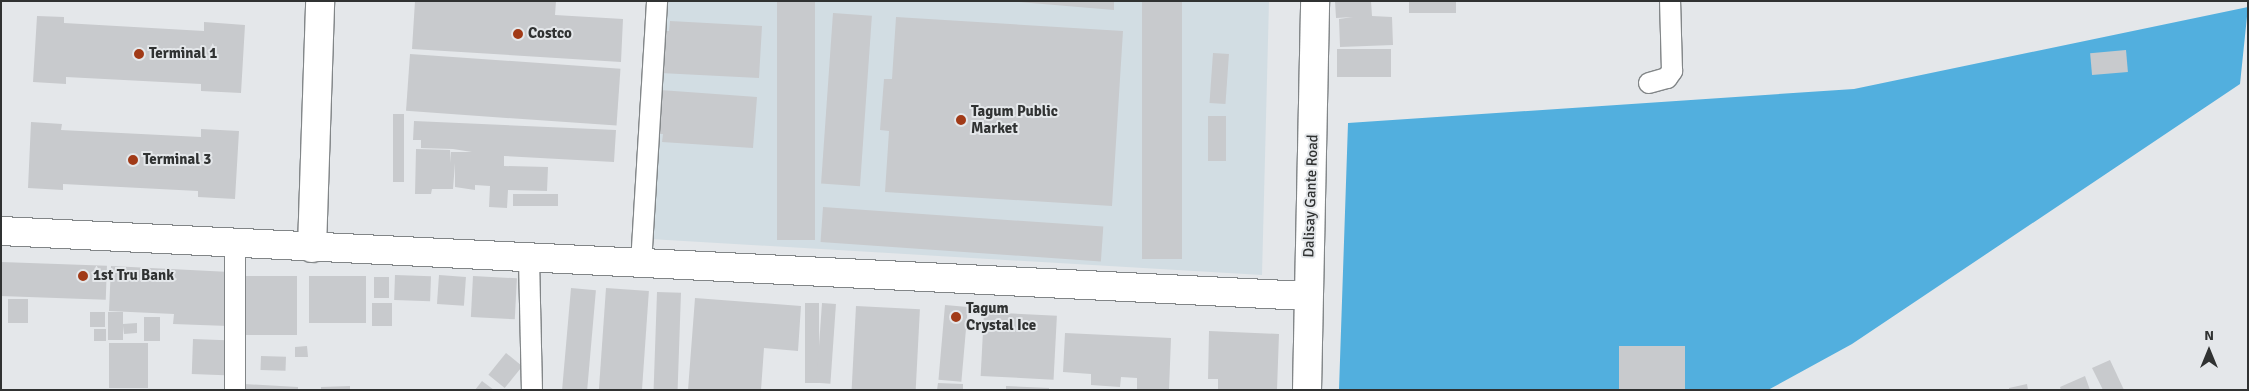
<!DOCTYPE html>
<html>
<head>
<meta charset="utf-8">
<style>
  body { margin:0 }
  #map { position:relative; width:2249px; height:391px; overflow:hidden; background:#e4e7ea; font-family:Signika,sans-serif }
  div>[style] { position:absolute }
  .built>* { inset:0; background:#d2dde3 }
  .forest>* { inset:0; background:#52afde }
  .building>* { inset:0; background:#c8cacd; transform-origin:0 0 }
  .roads { filter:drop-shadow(1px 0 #828688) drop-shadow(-1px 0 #828688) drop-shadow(0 1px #828688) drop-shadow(0 -1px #828688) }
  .street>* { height:20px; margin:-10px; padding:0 10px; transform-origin:10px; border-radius:10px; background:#fff }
  .secondary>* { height:28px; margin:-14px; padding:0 14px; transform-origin:14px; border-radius:14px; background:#fff }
  .dots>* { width:14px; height:14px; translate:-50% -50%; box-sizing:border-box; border:2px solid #e4e7ea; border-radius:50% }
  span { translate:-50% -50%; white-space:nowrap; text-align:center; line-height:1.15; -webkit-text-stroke:4px #e4e7ea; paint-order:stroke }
  .poi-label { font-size:15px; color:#303232; font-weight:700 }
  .left { translate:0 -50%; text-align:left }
  .street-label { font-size:15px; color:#303232 }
  .frame { position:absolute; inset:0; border:2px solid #303232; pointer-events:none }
  .north { position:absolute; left:2184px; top:326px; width:50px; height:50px; -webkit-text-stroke:4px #e4e7ea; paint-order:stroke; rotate:0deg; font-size:14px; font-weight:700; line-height:20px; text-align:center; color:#303232 }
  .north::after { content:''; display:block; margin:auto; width:18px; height:22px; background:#303232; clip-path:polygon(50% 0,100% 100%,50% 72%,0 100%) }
</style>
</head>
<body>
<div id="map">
  <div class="built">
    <div style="clip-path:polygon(663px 1px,1269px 1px,1262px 275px,650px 239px)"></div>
  </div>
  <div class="forest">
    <div style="clip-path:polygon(2248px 7px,2240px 84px,1852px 344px,1768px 390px,1339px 390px,1348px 123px,1854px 89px)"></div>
  </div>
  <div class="building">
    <div style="clip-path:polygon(415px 1px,556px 1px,555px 15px,623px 19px,621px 62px,412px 49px)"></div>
    <div style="left:777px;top:1px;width:38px;height:239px"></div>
    <div style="clip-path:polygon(1007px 1px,1114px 1px,1114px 10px)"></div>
    <div style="left:1142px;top:1px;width:40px;height:258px"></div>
    <div style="clip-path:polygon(1335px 1px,1371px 1px,1372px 16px,1392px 17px,1393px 45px,1340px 47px,1339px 19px,1353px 17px,1336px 18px)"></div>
    <div style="left:1409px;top:1px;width:47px;height:12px"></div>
    <div style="left:833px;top:13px;width:39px;height:171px;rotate:4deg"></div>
    <div style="clip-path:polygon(37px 16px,64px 17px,64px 23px,204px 31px,204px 22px,245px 25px,241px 93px,201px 91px,201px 84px,66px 77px,66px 84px,33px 82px)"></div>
    <div style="clip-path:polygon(896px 17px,1123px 31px,1112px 206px,885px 192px,889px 131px,880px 130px,884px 79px,892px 79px)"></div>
    <div style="clip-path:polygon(670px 21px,762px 26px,759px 78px,660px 73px,662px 31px,669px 31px)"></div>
    <div style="left:1391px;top:49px;width:28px;height:54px;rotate:90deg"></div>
    <div style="left:2126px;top:50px;width:22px;height:36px;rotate:85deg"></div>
    <div style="left:1213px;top:53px;width:16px;height:50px;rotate:4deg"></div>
    <div style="left:410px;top:54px;width:211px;height:57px;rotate:4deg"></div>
    <div style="clip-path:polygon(660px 90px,757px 97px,753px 148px,662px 142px,663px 134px,657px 134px)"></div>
    <div style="left:393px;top:114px;width:11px;height:68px"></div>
    <div style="left:1208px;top:116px;width:18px;height:45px"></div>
    <div style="clip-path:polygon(414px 121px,616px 130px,614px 162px,504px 156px,504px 166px,548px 167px,547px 191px,508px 190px,507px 208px,489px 207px,490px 186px,475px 185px,475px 190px,455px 187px,455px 163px,453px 189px,432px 189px,431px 194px,415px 194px,416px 149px,450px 150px,451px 163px,451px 152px,472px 152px,453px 149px,421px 148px,421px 140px,413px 140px)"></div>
    <div style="clip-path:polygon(31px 122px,62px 124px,61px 130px,201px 137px,201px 129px,239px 131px,235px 199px,198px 197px,198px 191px,63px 184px,63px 190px,28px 188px)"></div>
    <div style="left:513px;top:194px;width:45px;height:12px"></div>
    <div style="left:823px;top:207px;width:281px;height:35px;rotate:4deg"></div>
    <div style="left:1px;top:262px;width:106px;height:34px;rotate:2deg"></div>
    <div style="clip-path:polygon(111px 266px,230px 272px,228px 326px,173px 324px,174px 314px,109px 311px)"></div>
    <div style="left:395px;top:275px;width:36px;height:25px;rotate:2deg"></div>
    <div style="left:439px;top:275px;width:27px;height:29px;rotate:4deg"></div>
    <div style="left:240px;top:276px;width:57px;height:59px"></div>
    <div style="left:309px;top:276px;width:57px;height:47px"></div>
    <div style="left:473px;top:276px;width:44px;height:41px;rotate:3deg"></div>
    <div style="left:374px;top:277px;width:15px;height:21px"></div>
    <div style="left:571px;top:288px;width:25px;height:102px;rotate:5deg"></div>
    <div style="left:606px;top:288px;width:43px;height:102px;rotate:4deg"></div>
    <div style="left:657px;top:292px;width:24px;height:98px;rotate:2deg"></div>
    <div style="clip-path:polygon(695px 298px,801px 306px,798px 351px,764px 348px,761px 390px,688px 390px)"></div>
    <div style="left:8px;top:299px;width:20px;height:24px"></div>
    <div style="left:372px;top:303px;width:20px;height:23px"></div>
    <div style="left:805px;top:303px;width:14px;height:80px"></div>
    <div style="left:822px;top:303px;width:14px;height:80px;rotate:4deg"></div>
    <div style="left:945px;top:305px;width:23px;height:75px;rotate:5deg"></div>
    <div style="left:856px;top:306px;width:64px;height:84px;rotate:3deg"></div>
    <div style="left:90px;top:312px;width:15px;height:15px"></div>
    <div style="clip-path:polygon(108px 312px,123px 312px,123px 324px,137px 323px,137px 333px,124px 334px,123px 326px,123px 340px,108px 340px)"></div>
    <div style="left:984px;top:312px;width:73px;height:64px;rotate:3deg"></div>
    <div style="left:144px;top:317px;width:16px;height:24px"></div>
    <div style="left:94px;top:329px;width:12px;height:12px"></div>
    <div style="clip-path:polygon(1209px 331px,1279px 334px,1277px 390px,1218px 390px,1218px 379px,1208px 379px)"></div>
    <div style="clip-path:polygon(1065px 333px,1171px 338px,1169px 390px,1137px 390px,1137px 378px,1121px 377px,1120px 387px,1091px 385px,1091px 374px,1063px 372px)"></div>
    <div style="left:193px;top:339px;width:33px;height:35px;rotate:2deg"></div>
    <div style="left:109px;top:343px;width:39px;height:45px"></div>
    <div style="clip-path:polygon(307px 346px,308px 357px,295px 357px,295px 347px)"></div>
    <div style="left:1619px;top:346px;width:66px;height:44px"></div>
    <div style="left:506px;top:353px;width:21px;height:28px;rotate:39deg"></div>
    <div style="left:261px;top:356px;width:25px;height:14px;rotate:2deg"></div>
    <div style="clip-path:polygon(2110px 360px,2124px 390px,2103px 390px,2092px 368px)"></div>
    <div style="clip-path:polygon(2085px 376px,2090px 390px,2061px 390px,2060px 387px)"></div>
    <div style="clip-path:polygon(482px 381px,494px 390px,475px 390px)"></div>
    <div style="clip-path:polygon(938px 383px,963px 384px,963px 390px,937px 390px)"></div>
    <div style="clip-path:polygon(244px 384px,298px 387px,298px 390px,244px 390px)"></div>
    <div style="clip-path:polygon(2027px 384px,2028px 390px,2009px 390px,2009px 388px)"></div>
    <div style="clip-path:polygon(350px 386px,350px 390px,321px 390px,321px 387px)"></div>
    <div style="clip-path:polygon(1006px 386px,1049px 388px,1049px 390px,1006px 390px)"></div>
  </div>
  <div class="roads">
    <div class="street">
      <div style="left:1649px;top:83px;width:19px;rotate:-16deg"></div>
      <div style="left:1667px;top:78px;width:9px;rotate:-54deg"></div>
      <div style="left:1672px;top:71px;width:70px;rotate:-91.6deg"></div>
      <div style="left:235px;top:243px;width:147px;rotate:90deg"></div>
      <div style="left:529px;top:259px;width:131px;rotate:88.7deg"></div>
      <div style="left:641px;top:264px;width:263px;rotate:-86.5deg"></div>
    </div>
    <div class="secondary">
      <div style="left:1px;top:231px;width:1309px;rotate:2.85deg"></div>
      <div style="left:312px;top:248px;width:247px;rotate:-88.1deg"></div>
      <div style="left:1307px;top:390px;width:389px;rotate:-88.8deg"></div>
    </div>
  </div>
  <div class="dots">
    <div style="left:518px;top:34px;background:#a13a17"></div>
    <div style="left:139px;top:54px;background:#a13a17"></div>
    <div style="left:961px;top:120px;background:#a13a17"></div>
    <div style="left:133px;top:160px;background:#a13a17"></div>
    <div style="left:83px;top:276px;background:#a13a17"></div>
    <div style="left:956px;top:317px;background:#a13a17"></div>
  </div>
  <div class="poi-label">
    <span class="left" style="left:528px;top:34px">Costco</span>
    <span class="left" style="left:149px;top:54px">Terminal 1</span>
    <span class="left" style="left:971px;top:120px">Tagum Public<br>Market</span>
    <span class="left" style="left:143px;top:160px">Terminal 3</span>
    <span class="left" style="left:93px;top:276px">1st Tru Bank</span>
    <span class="left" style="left:966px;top:317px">Tagum<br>Crystal Ice</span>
  </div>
  <div class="street-label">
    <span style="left:1311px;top:196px;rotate:-88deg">Dalisay Gante Road</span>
  </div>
  <div class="frame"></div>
  <div class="north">N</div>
</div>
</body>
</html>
